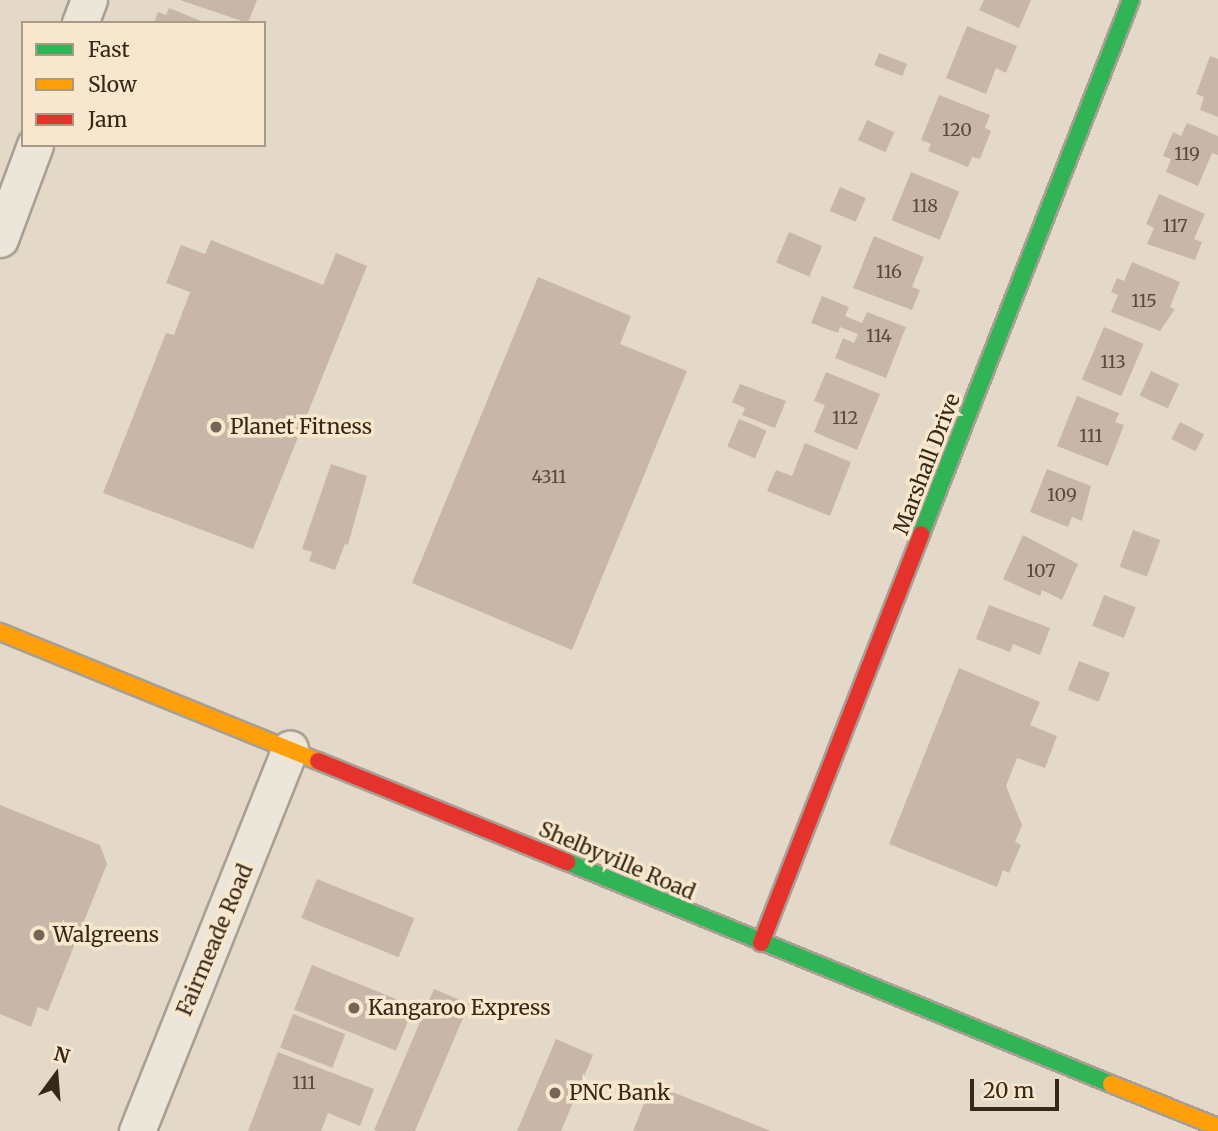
<!DOCTYPE html>
<html>
<head>
<meta charset="utf-8">
<style>
  body { margin:0 }
  #map { position:relative; width:1218px; height:1131px; overflow:hidden; background:#e4d9c8; font-family:Merriweather,serif }
  div>[style] { position:absolute }
  .building>* { inset:0; background:#c8b6a9; transform-origin:0 0 }
  .roads { filter:drop-shadow(2px 0 #a89e92) drop-shadow(-2px 0 #a89e92) drop-shadow(0 2px #a89e92) drop-shadow(0 -2px #a89e92) }
  .street>* { height:35px; margin:-17.5px; padding:0 17.5px; transform-origin:17.5px; border-radius:17.5px; background:#ece5da }
  .fast>* { height:16px; margin:-8px; padding:0 8px; transform-origin:8px; border-radius:8px; background:#30b455 }
  .slow>* { height:16px; margin:-8px; padding:0 8px; transform-origin:8px; border-radius:8px; background:#ff9f0a }
  .jam>* { height:16px; margin:-8px; padding:0 8px; transform-origin:8px; border-radius:8px; background:#e5322d }
  .dots>* { width:19px; height:19px; translate:-50% -50%; box-sizing:border-box; border:4px solid #f7e7cc; border-radius:50% }
  span { translate:-50% -50%; white-space:nowrap; text-align:center; line-height:1.15; -webkit-text-stroke:7px #f7e7cc; paint-order:stroke }
  .number-label { font-size:18px; color:#5b4a3e }
  .number-label span { -webkit-text-stroke-width:0 }
  .poi-label { font-size:21px; color:#37261a }
  .left { translate:0 -50%; text-align:left }
  .street-label { font-size:21px; color:#37261a }
  .legend { position:absolute; left:21px; top:21px; width:245px; height:126px; box-sizing:border-box; background:#f7e7cc; border:2px solid #aa9a85; margin:0; padding:9px 12px; list-style:none; font-size:21px; color:#37261a }
  .legend li { display:flex; align-items:center; gap:14px; height:35px }
  .legend b { width:35px; border:2px solid #aa9a85 }
  .north { position:absolute; left:21px; top:1040px; width:70px; height:70px; -webkit-text-stroke:5px #f7e7cc; paint-order:stroke; rotate:16deg; font-size:19px; font-weight:700; line-height:28px; text-align:center; color:#37261a }
  .north::after { content:''; display:block; margin:auto; width:24px; height:32px; background:#37261a; clip-path:polygon(50% 0,100% 100%,50% 72%,0 100%) }
  .scale { position:absolute; left:970px; top:1079px; width:89px; height:32px; box-sizing:border-box; border:4px solid #37261a; border-top:0; padding-left:9px; font-size:21px; line-height:24px; white-space:nowrap; color:#37261a; -webkit-text-stroke:5px #f7e7cc; paint-order:stroke }
</style>
</head>
<body>
<div id="map">
  <div class="building">
    <div style="clip-path:polygon(180px 0,257px 0,248px 23px)"></div>
    <div style="clip-path:polygon(984px 0,1031px 0,1019px 28px,979px 10px)"></div>
    <div style="clip-path:polygon(169px 8px,206px 23px,154px 23px,158px 12px,166px 15px)"></div>
    <div style="clip-path:polygon(967px 26px,1017px 46px,1006px 73px,996px 68px,986px 94px,946px 78px)"></div>
    <div style="left:879px;top:53px;width:30px;height:13px;rotate:21deg"></div>
    <div style="clip-path:polygon(1210px 56px,1218px 59px,1218px 117px,1200px 110px,1204px 97px,1196px 94px)"></div>
    <div style="clip-path:polygon(939px 95px,990px 115px,985px 128px,991px 131px,980px 159px,972px 157px,968px 167px,928px 151px,931px 144px,921px 140px)"></div>
    <div style="left:867px;top:120px;width:30px;height:22px;rotate:24deg"></div>
    <div style="clip-path:polygon(1187px 123px,1218px 136px,1218px 155px,1212px 153px,1198px 186px,1166px 172px,1171px 159px,1163px 156px,1173px 132px,1181px 136px)"></div>
    <div style="left:911px;top:172px;width:52px;height:52px;rotate:22deg"></div>
    <div style="left:840px;top:187px;width:28px;height:26px;rotate:23deg"></div>
    <div style="clip-path:polygon(1159px 194px,1205px 214px,1194px 239px,1202px 242px,1195px 260px,1147px 244px,1154px 228px,1146px 224px)"></div>
    <div style="left:789px;top:232px;width:36px;height:33px;rotate:23deg"></div>
    <div style="clip-path:polygon(874px 236px,924px 257px,912px 287px,920px 290px,912px 310px,853px 288px)"></div>
    <div style="clip-path:polygon(211px 240px,323px 285px,336px 253px,367px 266px,253px 549px,103px 493px,166px 333px,174px 335px,190px 292px,166px 283px,181px 245px,205px 254px)"></div>
    <div style="clip-path:polygon(1132px 262px,1180px 282px,1170px 307px,1175px 309px,1160px 331px,1111px 312px,1118px 295px,1111px 292px,1117px 278px,1124px 281px)"></div>
    <div style="clip-path:polygon(538px 277px,631px 316px,620px 344px,687px 371px,572px 650px,412px 583px)"></div>
    <div style="clip-path:polygon(822px 296px,849px 307px,845px 316px,862px 323px,867px 312px,906px 327px,886px 378px,835px 358px,843px 338px,854px 343px,858px 334px,840px 327px,838px 333px,811px 323px)"></div>
    <div style="left:1104px;top:327px;width:43px;height:57px;rotate:23deg"></div>
    <div style="left:1151px;top:371px;width:31px;height:27px;rotate:25deg"></div>
    <div style="clip-path:polygon(826px 372px,880px 394px,857px 450px,814px 432px,825px 405px,814px 401px)"></div>
    <div style="clip-path:polygon(740px 384px,786px 401px,775px 428px,742px 415px,745px 408px,732px 402px)"></div>
    <div style="clip-path:polygon(1077px 396px,1119px 413px,1115px 422px,1124px 425px,1108px 466px,1057px 446px)"></div>
    <div style="left:739px;top:419px;width:30px;height:30px;rotate:23deg"></div>
    <div style="left:1180px;top:422px;width:27px;height:19px;rotate:27deg"></div>
    <div style="clip-path:polygon(805px 443px,851px 462px,830px 516px,767px 491px,776px 470px,792px 476px)"></div>
    <div style="clip-path:polygon(331px 464px,367px 476px,348px 545px,345px 544px,335px 570px,309px 561px,312px 552px,302px 549px)"></div>
    <div style="clip-path:polygon(1047px 469px,1091px 486px,1082px 521px,1072px 517px,1068px 527px,1030px 512px)"></div>
    <div style="left:1133px;top:530px;width:29px;height:39px;rotate:20deg"></div>
    <div style="clip-path:polygon(1023px 535px,1078px 564px,1062px 600px,1042px 590px,1040px 596px,1003px 579px)"></div>
    <div style="left:1104px;top:595px;width:34px;height:33px;rotate:21deg"></div>
    <div style="clip-path:polygon(989px 605px,1050px 628px,1040px 655px,1013px 644px,1010px 652px,976px 639px)"></div>
    <div style="left:1079px;top:661px;width:33px;height:31px;rotate:21deg"></div>
    <div style="clip-path:polygon(959px 668px,1040px 702px,1030px 725px,1057px 736px,1045px 768px,1017px 758px,1006px 786px,1022px 825px,1015px 842px,1021px 845px,1009px 873px,1003px 870px,997px 887px,889px 844px)"></div>
    <div style="clip-path:polygon(0 805px,100px 845px,107px 864px,48px 1011px,38px 1007px,31px 1027px,0 1014px)"></div>
    <div style="left:317px;top:879px;width:105px;height:42px;rotate:22deg"></div>
    <div style="left:312px;top:965px;width:110px;height:48px;rotate:22deg"></div>
    <div style="left:434px;top:989px;width:38px;height:153px;rotate:23deg"></div>
    <div style="left:293px;top:1014px;width:56px;height:36px;rotate:21deg"></div>
    <div style="clip-path:polygon(556px 1039px,593px 1055px,561px 1131px,517px 1131px)"></div>
    <div style="clip-path:polygon(278px 1052px,374px 1089px,360px 1126px,328px 1113px,321px 1131px,248px 1131px)"></div>
    <div style="clip-path:polygon(652px 1084px,771px 1131px,633px 1131px)"></div>
  </div>
  <div class="roads">
    <div class="street">
      <div style="left:80px;top:23px;width:25px;rotate:-69deg"></div>
      <div style="left:0;top:239px;width:100px;rotate:-69.6deg"></div>
      <div style="left:137px;top:1131px;width:412px;rotate:-68.2deg"></div>
    </div>
    <div class="fast">
      <div style="left:921px;top:534px;width:574px;rotate:-68.53deg"></div>
      <div style="left:567px;top:862px;width:588px;rotate:22.2deg"></div>
    </div>
    <div class="slow">
      <div style="left:0;top:632px;width:343px;rotate:22.1deg"></div>
      <div style="left:1111px;top:1084px;width:115px;rotate:21.9deg"></div>
    </div>
    <div class="jam">
      <div style="left:318px;top:761px;width:269px;rotate:22.1deg"></div>
      <div style="left:761px;top:943px;width:439px;rotate:-68.6deg"></div>
    </div>
  </div>
  <div class="dots">
    <div style="left:216px;top:427px;background:#746557"></div>
    <div style="left:39px;top:935px;background:#746557"></div>
    <div style="left:354px;top:1008px;background:#746557"></div>
    <div style="left:555px;top:1093px;background:#746557"></div>
  </div>
  <div class="number-label">
    <span style="left:957px;top:130px">120</span>
    <span style="left:1187px;top:154px">119</span>
    <span style="left:925px;top:206px">118</span>
    <span style="left:1175px;top:226px">117</span>
    <span style="left:889px;top:272px">116</span>
    <span style="left:1144px;top:301px">115</span>
    <span style="left:879px;top:336px">114</span>
    <span style="left:1113px;top:362px">113</span>
    <span style="left:845px;top:418px">112</span>
    <span style="left:1091px;top:436px">111</span>
    <span style="left:549px;top:477px">4311</span>
    <span style="left:1062px;top:495px">109</span>
    <span style="left:1041px;top:571px">107</span>
    <span style="left:304px;top:1083px">111</span>
  </div>
  <div class="poi-label">
    <span class="left" style="left:230px;top:427px">Planet Fitness</span>
    <span class="left" style="left:53px;top:935px">Walgreens</span>
    <span class="left" style="left:368px;top:1008px">Kangaroo Express</span>
    <span class="left" style="left:569px;top:1093px">PNC Bank</span>
  </div>
  <div class="street-label">
    <span style="left:927px;top:464px;rotate:-69deg">Marshall Drive</span>
    <span style="left:617px;top:861px;rotate:23deg">Shelbyville Road</span>
    <span style="left:215px;top:940px;rotate:-67deg">Fairmeade Road</span>
  </div>
  <ul class="legend">
  <li><b style="height:9px;background:#30b455"></b>Fast</li>
  <li><b style="height:9px;background:#ff9f0a"></b>Slow</li>
  <li><b style="height:9px;background:#e5322d"></b>Jam</li>
  </ul>
  <div class="north">N</div>
  <div class="scale">20 m</div>
</div>
</body>
</html>
